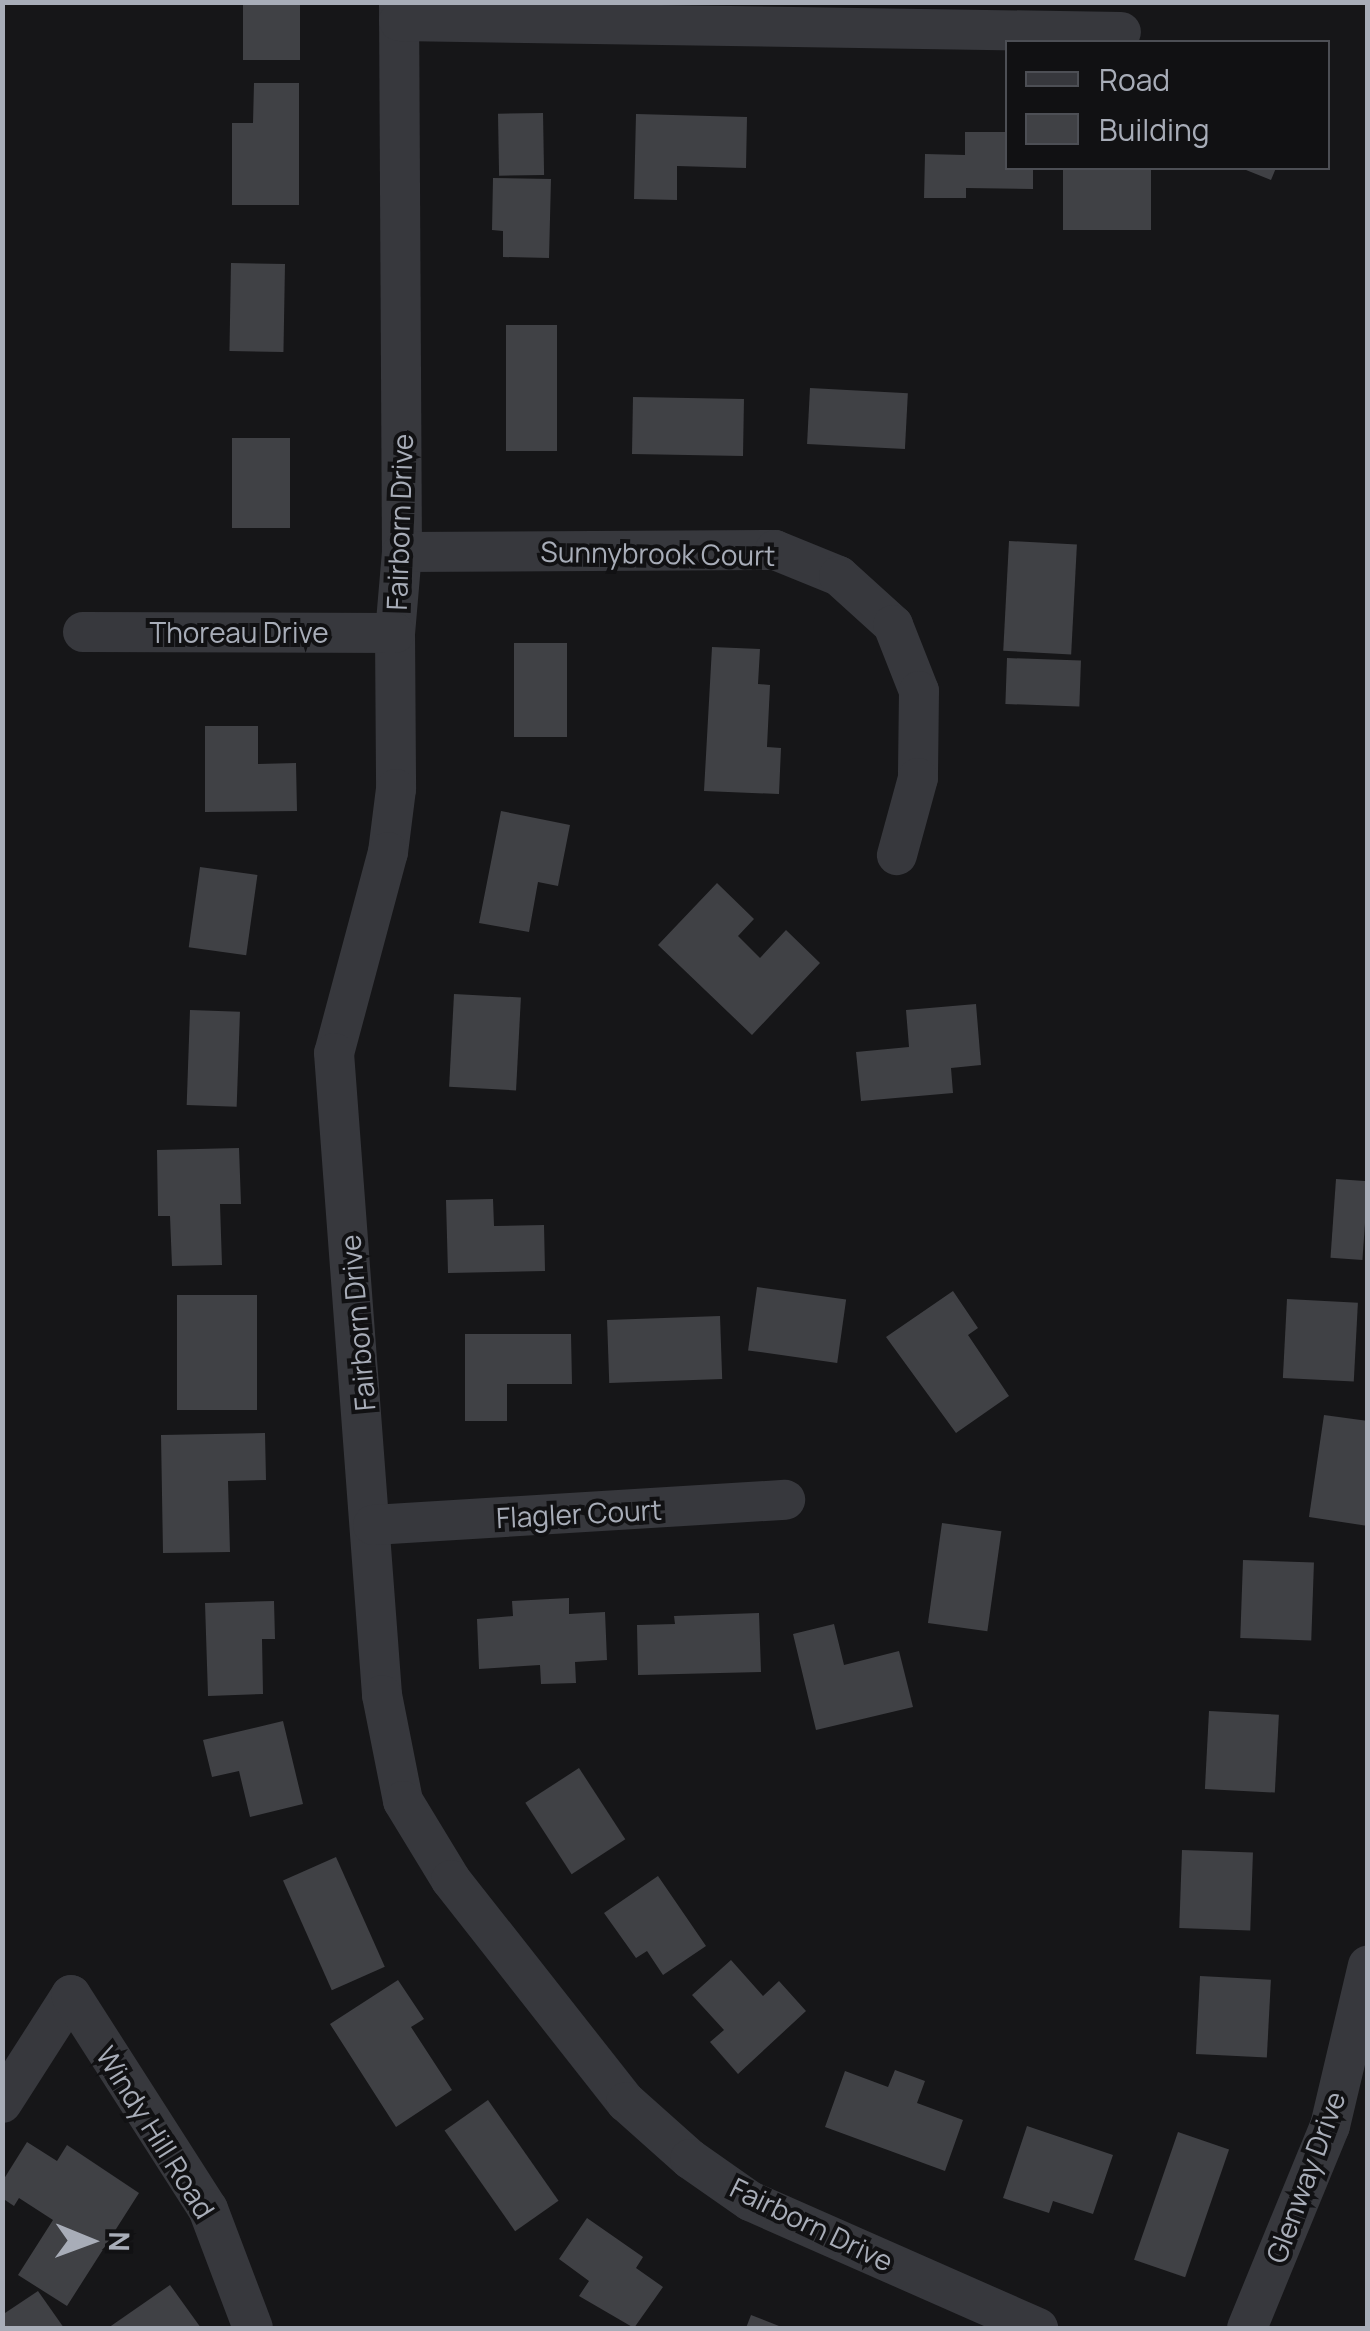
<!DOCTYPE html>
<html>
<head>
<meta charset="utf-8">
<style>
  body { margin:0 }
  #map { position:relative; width:1370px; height:2331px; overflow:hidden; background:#161618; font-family:Manrope,sans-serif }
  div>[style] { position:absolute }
  .building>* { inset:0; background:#404145; transform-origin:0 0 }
  .minor>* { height:40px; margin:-20px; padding:0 20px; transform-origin:20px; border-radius:20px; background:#37383d }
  span { translate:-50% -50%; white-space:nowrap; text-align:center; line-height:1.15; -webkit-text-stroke:8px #111113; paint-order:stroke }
  .street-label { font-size:28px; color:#a8adb8 }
  .frame { position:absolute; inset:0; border:5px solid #a8adb8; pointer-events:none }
  .legend { position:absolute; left:1005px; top:40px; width:325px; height:130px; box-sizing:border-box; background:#111113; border:2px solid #4d4f55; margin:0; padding:12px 18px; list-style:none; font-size:30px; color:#a8adb8 }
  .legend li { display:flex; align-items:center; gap:20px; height:50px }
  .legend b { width:50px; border:2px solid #4d4f55 }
  .north { position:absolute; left:40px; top:2191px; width:100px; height:100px; -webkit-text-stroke:8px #111113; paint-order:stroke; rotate:91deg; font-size:28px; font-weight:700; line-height:40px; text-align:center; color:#a8adb8 }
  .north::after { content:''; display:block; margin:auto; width:35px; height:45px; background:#a8adb8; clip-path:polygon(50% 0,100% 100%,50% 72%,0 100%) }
</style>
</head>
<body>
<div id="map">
  <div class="building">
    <div style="left:243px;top:2px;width:57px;height:58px"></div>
    <div style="clip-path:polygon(254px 83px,299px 83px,299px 205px,232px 205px,232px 123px,253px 123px)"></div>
    <div style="left:543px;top:113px;width:62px;height:45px;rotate:89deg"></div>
    <div style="clip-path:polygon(636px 114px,747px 117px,746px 168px,677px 166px,677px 200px,634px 199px)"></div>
    <div style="clip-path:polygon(965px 132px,1008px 132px,1008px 168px,1033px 168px,1033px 189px,966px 188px,966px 198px,924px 198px,925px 154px,965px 155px)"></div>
    <div style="left:1063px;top:168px;width:88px;height:62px"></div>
    <div style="clip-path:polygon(1241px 168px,1276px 168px,1271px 180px)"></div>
    <div style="clip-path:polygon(493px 178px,551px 179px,549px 258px,503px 257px,503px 231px,492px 230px)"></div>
    <div style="left:231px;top:263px;width:54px;height:88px;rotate:1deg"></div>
    <div style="left:506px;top:325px;width:51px;height:126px"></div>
    <div style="left:810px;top:388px;width:98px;height:56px;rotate:3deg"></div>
    <div style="left:633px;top:397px;width:111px;height:57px;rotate:1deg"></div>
    <div style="left:232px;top:438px;width:58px;height:90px"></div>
    <div style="left:1009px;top:541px;width:68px;height:110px;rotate:3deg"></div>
    <div style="left:514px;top:643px;width:53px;height:94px"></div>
    <div style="clip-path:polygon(712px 647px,760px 649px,758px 684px,770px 685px,767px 747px,781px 748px,779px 794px,704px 791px)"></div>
    <div style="left:1007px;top:658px;width:74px;height:46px;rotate:2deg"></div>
    <div style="clip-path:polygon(205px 726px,258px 726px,258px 764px,296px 763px,297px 811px,205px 812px)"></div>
    <div style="clip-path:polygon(501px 811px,570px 825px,558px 886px,538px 882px,529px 932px,479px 923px)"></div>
    <div style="left:200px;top:867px;width:58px;height:81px;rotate:8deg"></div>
    <div style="clip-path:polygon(717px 883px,754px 919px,738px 936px,760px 958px,786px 930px,820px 963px,752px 1035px,658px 945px)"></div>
    <div style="left:454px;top:994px;width:67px;height:93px;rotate:3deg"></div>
    <div style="clip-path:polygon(976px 1004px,981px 1065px,951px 1068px,953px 1093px,861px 1101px,856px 1052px,909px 1047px,906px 1010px)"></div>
    <div style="left:190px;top:1010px;width:50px;height:95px;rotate:2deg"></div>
    <div style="clip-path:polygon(239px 1148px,241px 1204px,220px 1204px,222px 1265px,172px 1266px,170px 1216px,158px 1216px,157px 1150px)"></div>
    <div style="left:1336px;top:1179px;width:32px;height:79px;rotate:4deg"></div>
    <div style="clip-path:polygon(493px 1199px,494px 1226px,544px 1225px,545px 1271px,448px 1273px,446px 1200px)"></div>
    <div style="left:757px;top:1287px;width:90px;height:64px;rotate:8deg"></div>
    <div style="clip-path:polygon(953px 1291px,978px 1328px,968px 1335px,1009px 1396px,956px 1433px,886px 1337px)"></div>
    <div style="left:257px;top:1295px;width:115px;height:80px;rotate:90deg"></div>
    <div style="left:1287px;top:1299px;width:71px;height:79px;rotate:3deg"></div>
    <div style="left:720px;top:1316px;width:63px;height:113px;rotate:88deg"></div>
    <div style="clip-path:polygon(465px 1334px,571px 1334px,572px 1384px,507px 1384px,507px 1421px,465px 1421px)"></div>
    <div style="clip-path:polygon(1324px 1415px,1368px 1421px,1368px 1526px,1309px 1517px)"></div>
    <div style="clip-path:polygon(265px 1433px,266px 1480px,228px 1481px,230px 1552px,163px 1553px,161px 1435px)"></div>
    <div style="left:942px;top:1523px;width:60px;height:101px;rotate:8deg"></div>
    <div style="left:1243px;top:1560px;width:71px;height:78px;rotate:2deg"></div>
    <div style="clip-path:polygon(569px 1598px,569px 1614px,605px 1612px,607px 1660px,575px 1662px,576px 1683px,541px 1684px,540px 1665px,479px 1669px,477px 1619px,513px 1616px,512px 1601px)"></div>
    <div style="clip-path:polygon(274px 1601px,275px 1639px,262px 1639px,263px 1694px,208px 1696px,205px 1603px)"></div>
    <div style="clip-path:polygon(759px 1613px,761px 1672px,638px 1675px,637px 1625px,675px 1624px,674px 1616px)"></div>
    <div style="clip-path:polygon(834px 1624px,844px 1665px,899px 1651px,913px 1707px,816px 1730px,793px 1634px)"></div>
    <div style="left:1209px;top:1711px;width:70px;height:78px;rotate:3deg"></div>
    <div style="clip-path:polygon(283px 1721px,303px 1804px,250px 1817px,239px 1771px,212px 1777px,203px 1740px)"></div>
    <div style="left:579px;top:1768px;width:85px;height:64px;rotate:57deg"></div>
    <div style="left:1182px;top:1850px;width:71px;height:78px;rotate:2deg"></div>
    <div style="left:336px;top:1857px;width:120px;height:58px;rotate:66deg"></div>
    <div style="clip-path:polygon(658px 1876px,706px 1946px,663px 1975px,647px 1951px,636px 1958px,604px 1913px)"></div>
    <div style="clip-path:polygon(731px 1960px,763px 1996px,779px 1981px,806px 2011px,738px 2074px,710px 2042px,724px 2030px,692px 1995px)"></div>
    <div style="left:1200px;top:1976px;width:71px;height:78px;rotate:3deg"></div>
    <div style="clip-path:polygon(398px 1980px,424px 2019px,411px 2027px,452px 2090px,396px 2127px,330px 2024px)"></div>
    <div style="clip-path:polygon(895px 2070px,925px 2081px,917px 2103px,963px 2120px,945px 2171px,825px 2127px,845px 2071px,888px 2087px)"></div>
    <div style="left:488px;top:2100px;width:123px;height:53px;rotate:55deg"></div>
    <div style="clip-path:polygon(1027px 2126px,1113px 2155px,1093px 2214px,1053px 2201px,1049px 2213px,1003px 2198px)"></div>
    <div style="left:1178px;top:2132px;width:54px;height:135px;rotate:19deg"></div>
    <div style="clip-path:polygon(27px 2142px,57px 2161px,67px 2145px,139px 2193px,67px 2306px,18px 2275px,53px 2220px,19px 2198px,14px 2206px,2px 2198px,2px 2182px)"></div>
    <div style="clip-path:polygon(587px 2218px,643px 2257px,636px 2268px,663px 2287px,634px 2328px,579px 2296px,589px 2281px,559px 2259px)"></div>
    <div style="clip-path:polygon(170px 2285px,201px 2328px,108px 2328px)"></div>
    <div style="clip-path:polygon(38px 2291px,64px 2328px,2px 2328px,2px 2315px)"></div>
    <div style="clip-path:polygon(751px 2315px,784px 2328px,746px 2328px)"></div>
  </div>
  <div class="minor">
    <div style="left:399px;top:2px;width:550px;rotate:89.69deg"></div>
    <div style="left:402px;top:552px;width:81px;rotate:94.9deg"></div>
    <div style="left:395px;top:633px;width:156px;rotate:89.6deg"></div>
    <div style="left:396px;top:789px;width:64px;rotate:97.2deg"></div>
    <div style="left:388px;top:852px;width:208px;rotate:105deg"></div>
    <div style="left:334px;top:1053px;width:644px;rotate:85.72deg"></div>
    <div style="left:382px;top:1695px;width:108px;rotate:78.8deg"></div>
    <div style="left:403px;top:1801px;width:92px;rotate:58.7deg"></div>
    <div style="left:451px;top:1880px;width:283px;rotate:51.8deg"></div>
    <div style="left:626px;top:2102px;width:86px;rotate:41.7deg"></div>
    <div style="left:690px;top:2159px;width:73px;rotate:35deg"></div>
    <div style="left:750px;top:2201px;width:315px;rotate:23.8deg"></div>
    <div style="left:399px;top:21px;width:722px;rotate:0.87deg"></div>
    <div style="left:402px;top:552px;width:373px;rotate:-0.3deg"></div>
    <div style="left:775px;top:550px;width:69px;rotate:22.1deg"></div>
    <div style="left:839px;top:576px;width:73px;rotate:42.2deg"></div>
    <div style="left:893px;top:625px;width:71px;rotate:68.5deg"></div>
    <div style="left:919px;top:691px;width:87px;rotate:90.7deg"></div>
    <div style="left:918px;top:778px;width:80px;rotate:105.3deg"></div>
    <div style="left:83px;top:632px;width:312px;rotate:0.2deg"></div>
    <div style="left:373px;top:1525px;width:413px;rotate:-3.5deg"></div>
    <div style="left:2px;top:2103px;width:128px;rotate:-57.4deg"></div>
    <div style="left:71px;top:1995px;width:254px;rotate:57.4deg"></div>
    <div style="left:208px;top:2209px;width:127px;rotate:69.3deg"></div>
    <div style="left:1247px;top:2328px;width:218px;rotate:-67.7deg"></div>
    <div style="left:1330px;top:2126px;width:165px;rotate:-76.7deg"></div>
  </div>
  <div class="street-label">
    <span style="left:399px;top:522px;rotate:-88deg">Fairborn Drive</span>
    <span style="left:658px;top:553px;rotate:1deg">Sunnybrook Court</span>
    <span style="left:239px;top:632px">Thoreau Drive</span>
    <span style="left:357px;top:1323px;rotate:-95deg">Fairborn Drive</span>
    <span style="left:579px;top:1513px;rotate:-3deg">Flagler Court</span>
    <span style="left:156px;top:2132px;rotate:58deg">Windy Hill Road</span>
    <span style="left:1305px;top:2177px;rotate:-70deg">Glenway Drive</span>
    <span style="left:812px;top:2224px;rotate:26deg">Fairborn Drive</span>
  </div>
  <div class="frame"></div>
  <ul class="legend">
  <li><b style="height:12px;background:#37383d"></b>Road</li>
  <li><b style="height:28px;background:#404145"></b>Building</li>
  </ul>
  <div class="north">N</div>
</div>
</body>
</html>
